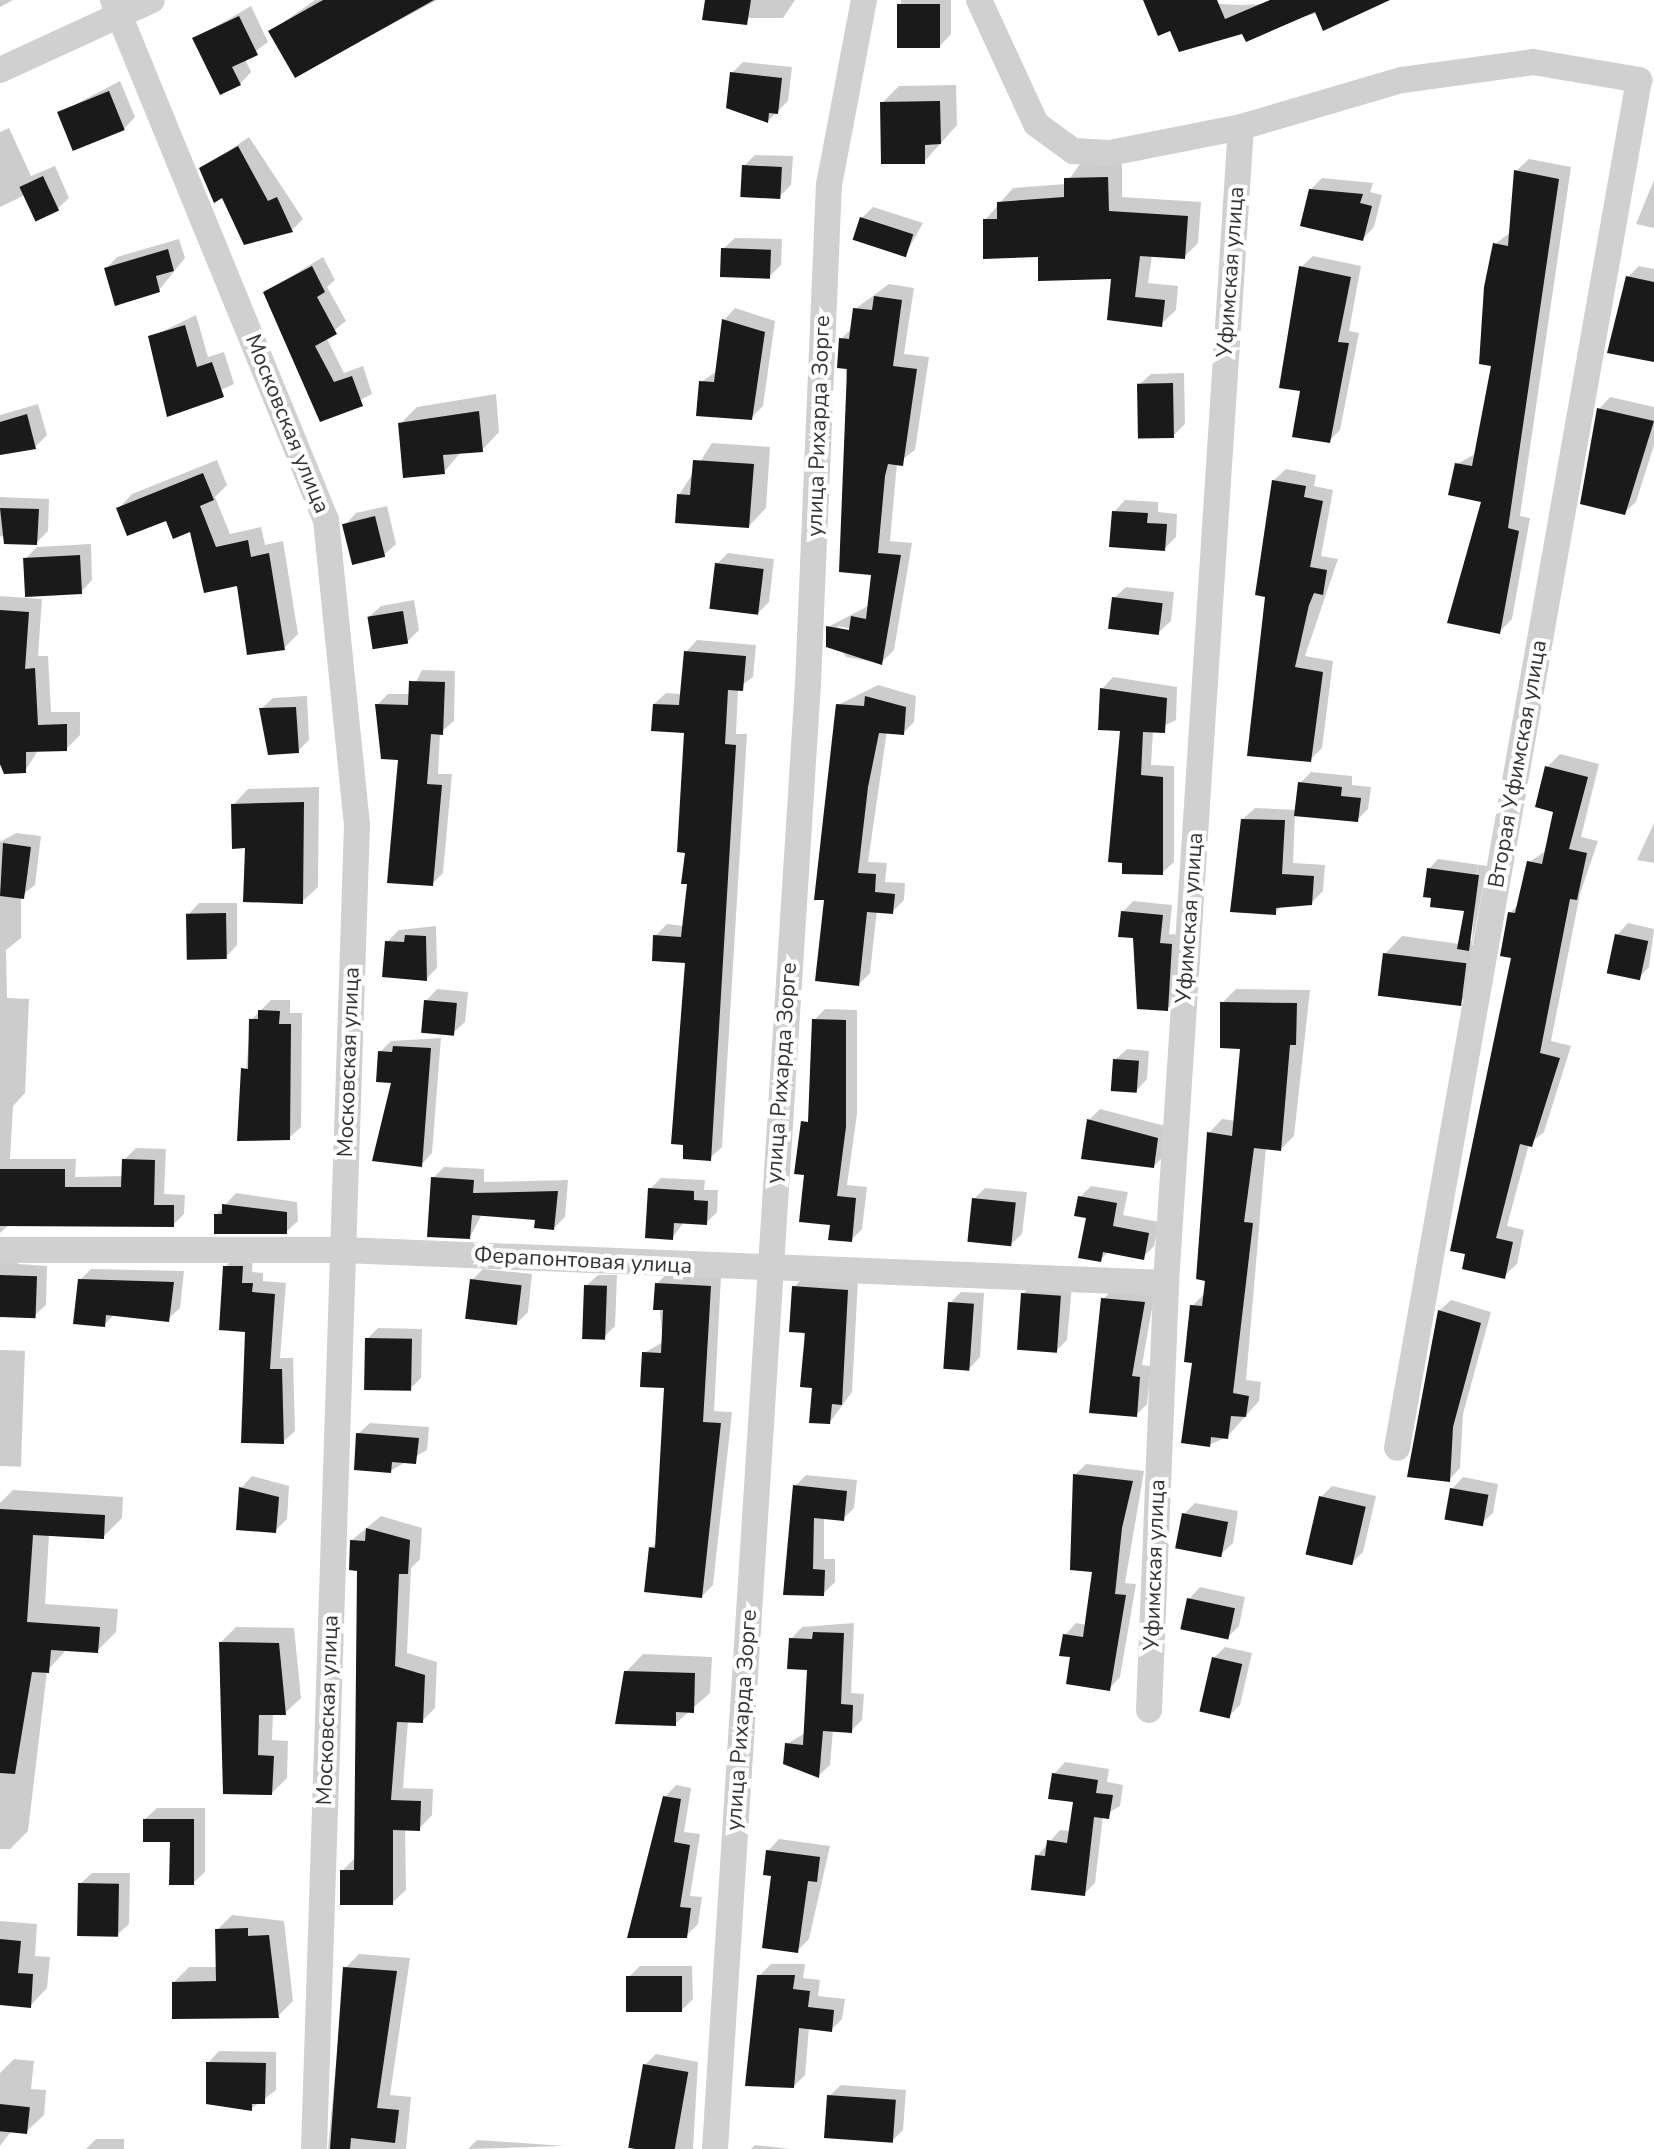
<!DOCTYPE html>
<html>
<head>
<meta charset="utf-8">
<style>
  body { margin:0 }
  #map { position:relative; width:1654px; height:2149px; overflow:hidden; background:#fff; font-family:"Nunito Sans",sans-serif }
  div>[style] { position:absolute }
  .shadow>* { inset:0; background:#0003; transform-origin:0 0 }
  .building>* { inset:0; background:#1a1a1a; transform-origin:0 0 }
  .street>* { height:26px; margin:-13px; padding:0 13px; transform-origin:13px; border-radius:13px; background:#d0d0d0 }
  span { translate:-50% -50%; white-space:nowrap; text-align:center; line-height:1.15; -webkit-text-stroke:8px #fff; paint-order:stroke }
  .street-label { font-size:22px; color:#333 }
</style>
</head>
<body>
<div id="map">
  <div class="shadow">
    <div style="clip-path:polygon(0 0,13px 0,0 7px)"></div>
    <div style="clip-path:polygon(315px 0,437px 0,295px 76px,271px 31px)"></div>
    <div style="clip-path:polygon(707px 0,795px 0,783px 18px,704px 18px)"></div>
    <div style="clip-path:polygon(901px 0,951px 0,951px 34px,940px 46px,900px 46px)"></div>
    <div style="clip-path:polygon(1145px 0,1241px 5px,1374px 0,1243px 31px,1171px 28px)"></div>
    <div style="clip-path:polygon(251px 6px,268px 42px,245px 59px,251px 72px,240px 84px,195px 39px)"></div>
    <div style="clip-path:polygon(743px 62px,792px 67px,788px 101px,768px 121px,732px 73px)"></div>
    <div style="clip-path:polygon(120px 81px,135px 117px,124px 129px,59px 113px)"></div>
    <div style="clip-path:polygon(956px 85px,957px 125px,924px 162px,882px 103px,899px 86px)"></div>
    <div style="clip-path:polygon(9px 128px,31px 176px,55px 166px,69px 198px,57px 209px,25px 195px,0 207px,0 132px)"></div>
    <div style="clip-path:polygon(249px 137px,303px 219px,292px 230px,223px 196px,202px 169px)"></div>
    <div style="clip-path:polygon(755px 155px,793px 156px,791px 185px,780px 196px,744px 166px)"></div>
    <div style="clip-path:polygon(1529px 159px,1571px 167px,1520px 516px,1530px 518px,1512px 619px,1500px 631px,1483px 501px,1457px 464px,1477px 453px,1493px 364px,1495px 244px,1511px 232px,1516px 171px)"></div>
    <div style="clip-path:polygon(1080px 164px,1122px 164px,1122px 197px,1201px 202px,1198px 243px,1184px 257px,1152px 255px,1148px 283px,1178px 286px,1176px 310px,1161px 324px,1113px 277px,1040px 255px,985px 220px,1013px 188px,1066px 184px)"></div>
    <div style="clip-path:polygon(1322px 178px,1373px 183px,1370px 192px,1382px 195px,1374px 227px,1363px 239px,1310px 190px)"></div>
    <div style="clip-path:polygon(1654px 180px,1654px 228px,1636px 224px)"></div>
    <div style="clip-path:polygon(873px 207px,923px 223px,905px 255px,862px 218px)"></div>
    <div style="clip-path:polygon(735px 238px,782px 239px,781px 265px,770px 276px,723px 249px)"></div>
    <div style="clip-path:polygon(179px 239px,185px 258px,159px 290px,106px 269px,117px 257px)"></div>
    <div style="clip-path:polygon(1313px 256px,1361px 266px,1349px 331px,1359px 333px,1340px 430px,1329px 441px,1302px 390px,1301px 267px)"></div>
    <div style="clip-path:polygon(323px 257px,335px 280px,327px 287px,346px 321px,326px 337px,344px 373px,363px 366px,372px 394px,322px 419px,265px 292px)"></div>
    <div style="clip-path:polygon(1639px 266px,1654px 269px,1654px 360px,1628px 277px)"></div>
    <div style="clip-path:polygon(evenodd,889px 284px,914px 288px,904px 354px,929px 357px,915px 450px,897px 463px,890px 541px,912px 543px,894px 650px,881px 663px,846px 657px,828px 627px,870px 605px,874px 574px,841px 339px,853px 327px,855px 309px,889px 284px,838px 626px,859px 630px,838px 630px,838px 626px)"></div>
    <div style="clip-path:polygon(735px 308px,775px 321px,763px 406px,751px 418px,701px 382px,717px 371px,724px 320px)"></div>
    <div style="clip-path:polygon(196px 315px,208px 357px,224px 352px,234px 384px,168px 414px,151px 337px)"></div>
    <div style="clip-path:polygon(1184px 373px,1185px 424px,1173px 436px,1139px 385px,1151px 374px)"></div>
    <div style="clip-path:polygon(496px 394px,499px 432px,482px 450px,461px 452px,444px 472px,400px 424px,417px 407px)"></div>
    <div style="clip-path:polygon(1610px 397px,1654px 407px,1654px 445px,1636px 502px,1624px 513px,1599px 409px)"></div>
    <div style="clip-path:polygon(38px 404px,47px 435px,35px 447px,0 454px,0 415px)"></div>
    <div style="clip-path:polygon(712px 443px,770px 447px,766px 508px,749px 526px,679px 495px)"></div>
    <div style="clip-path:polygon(217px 460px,227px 485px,215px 497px,230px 534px,261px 527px,265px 545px,283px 541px,298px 634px,284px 648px,192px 529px,119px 508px,132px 494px)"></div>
    <div style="clip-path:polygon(1286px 469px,1316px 475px,1314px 486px,1333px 490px,1321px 556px,1338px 559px,1305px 656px,1333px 661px,1322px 748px,1310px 760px,1267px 595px,1274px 480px)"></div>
    <div style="clip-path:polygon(0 497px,49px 499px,48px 531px,36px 543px,0 536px)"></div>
    <div style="clip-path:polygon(1125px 500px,1158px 502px,1158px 512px,1177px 514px,1176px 537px,1164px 549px,1114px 512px)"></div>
    <div style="clip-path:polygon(387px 506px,396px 544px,384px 555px,345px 525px,356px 513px)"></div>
    <div style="clip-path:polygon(91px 544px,92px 580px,81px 592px,25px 559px,37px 547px)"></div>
    <div style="clip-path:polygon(728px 553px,774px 559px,769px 602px,758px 613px,717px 564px)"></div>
    <div style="clip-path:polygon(1126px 587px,1174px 592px,1171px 621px,1159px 632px,1114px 598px)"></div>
    <div style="clip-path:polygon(0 596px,42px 599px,38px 656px,48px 656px,51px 712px,80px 712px,80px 735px,66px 749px,39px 749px,25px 771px,0 766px)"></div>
    <div style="clip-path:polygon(414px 600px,419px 630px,407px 642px,369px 617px,381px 606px)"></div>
    <div style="clip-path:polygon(697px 640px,756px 645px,753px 677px,738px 688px,736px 734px,747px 734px,722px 1147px,710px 1158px,687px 961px,655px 936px,667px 924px,684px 926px,689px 883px,686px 731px,654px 704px,666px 693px,682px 694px,686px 652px)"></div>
    <div style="clip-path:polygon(422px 670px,455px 671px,454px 721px,440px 733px,438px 774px,452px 774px,443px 873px,432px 884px,400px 758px,377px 705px,388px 694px,410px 694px)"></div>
    <div style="clip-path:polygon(1113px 677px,1177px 687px,1176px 720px,1153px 731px,1151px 765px,1174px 766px,1174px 862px,1162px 873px,1122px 729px,1102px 689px)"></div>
    <div style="clip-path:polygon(878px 685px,916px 696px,914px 722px,903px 733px,887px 731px,868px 862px,887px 863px,885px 882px,905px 883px,904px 900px,892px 912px,877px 910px,870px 973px,859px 984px,826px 899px,838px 705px)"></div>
    <div style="clip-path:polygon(307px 696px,309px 740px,298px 751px,261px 709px,273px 698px)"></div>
    <div style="clip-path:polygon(1560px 754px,1599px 764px,1581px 837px,1598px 841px,1580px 894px,1551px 1041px,1571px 1046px,1544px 1132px,1529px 1144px,1507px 1226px,1524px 1230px,1517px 1264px,1504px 1276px,1465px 1268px,1514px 957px,1510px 913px,1520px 903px,1529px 862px,1546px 851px,1555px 810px,1547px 767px)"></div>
    <div style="clip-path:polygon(1311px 772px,1352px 776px,1352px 785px,1371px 787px,1368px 809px,1357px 820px,1295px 814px,1293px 863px,1325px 865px,1323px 891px,1311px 903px,1283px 905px,1275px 913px,1243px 819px,1255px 808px,1297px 810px,1300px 783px)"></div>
    <div style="clip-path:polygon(319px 787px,318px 887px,302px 902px,247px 846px,233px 805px,248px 789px)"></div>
    <div style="clip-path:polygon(1654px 823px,1654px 863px,1637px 860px)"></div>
    <div style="clip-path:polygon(16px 833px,41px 836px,35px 885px,21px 896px,21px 938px,6px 950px,7px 998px,29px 999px,25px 1093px,13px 1106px,10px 1159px,76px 1159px,75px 1177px,124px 1176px,124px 1160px,136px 1148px,166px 1149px,164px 1194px,185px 1195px,184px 1214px,173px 1225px,9px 1225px,0 1233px,0 842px)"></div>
    <div style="clip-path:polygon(evenodd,1438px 859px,1487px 866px,1472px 945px,1483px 947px,1476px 987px,1458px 1004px,1385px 954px,1402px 936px,1460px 944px,1466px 910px,1429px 869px,1438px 859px,1478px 864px,1472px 941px,1468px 941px,1478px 864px)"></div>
    <div style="clip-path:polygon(1133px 901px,1172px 905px,1169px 934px,1181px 935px,1177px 999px,1167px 1009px,1123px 912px)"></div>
    <div style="clip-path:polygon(199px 903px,237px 903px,237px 945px,226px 957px,188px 915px)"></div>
    <div style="clip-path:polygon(1628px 923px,1654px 929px,1649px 967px,1638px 979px,1617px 935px)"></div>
    <div style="clip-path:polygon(436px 926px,437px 968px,426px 979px,387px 942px,399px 930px)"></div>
    <div style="clip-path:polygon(437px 989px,468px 992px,465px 1022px,453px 1033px,426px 1001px)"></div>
    <div style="clip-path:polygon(1236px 989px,1310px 990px,1294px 1136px,1281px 1149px,1266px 1147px,1246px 1380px,1261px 1382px,1259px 1401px,1227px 1437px,1209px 1445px,1192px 1306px,1206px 1292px,1209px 1133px,1222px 1119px,1236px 1121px,1242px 1047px,1222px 1003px)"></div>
    <div style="clip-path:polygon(271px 1000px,290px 1000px,290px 1013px,302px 1013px,301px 1127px,289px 1138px,239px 1139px,251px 1020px)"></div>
    <div style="clip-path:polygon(825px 1009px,857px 1010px,857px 1114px,847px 1185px,867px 1187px,862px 1229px,851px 1240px,832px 1223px,806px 1174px,814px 1020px)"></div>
    <div style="clip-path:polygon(441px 1038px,432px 1153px,421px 1165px,380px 1052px,391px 1041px)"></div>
    <div style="clip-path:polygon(1127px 1049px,1149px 1051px,1147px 1079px,1136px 1091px,1115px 1060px)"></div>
    <div style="clip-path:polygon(1100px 1109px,1169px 1127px,1165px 1155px,1154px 1166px,1089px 1120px)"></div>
    <div style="clip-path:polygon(444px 1167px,484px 1169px,484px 1182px,568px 1180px,565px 1217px,554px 1228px,537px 1218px,482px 1214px,470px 1237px,433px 1178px)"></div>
    <div style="clip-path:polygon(661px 1178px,705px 1180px,704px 1190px,718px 1190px,717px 1212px,706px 1223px,684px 1222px,672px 1238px,650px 1189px)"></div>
    <div style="clip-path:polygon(1091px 1186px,1128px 1192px,1123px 1215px,1159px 1222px,1154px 1246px,1143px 1257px,1109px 1251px,1100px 1260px,1080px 1197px)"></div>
    <div style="clip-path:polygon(985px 1188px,1027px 1192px,1022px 1234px,1010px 1245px,974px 1199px)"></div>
    <div style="clip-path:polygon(236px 1193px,297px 1202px,298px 1221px,286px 1232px,216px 1215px)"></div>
    <div style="clip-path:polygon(0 1248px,19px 1255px,18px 1264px,47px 1266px,46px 1305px,34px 1316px,0 1315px)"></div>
    <div style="clip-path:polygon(237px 1255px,253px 1255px,252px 1272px,263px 1273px,263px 1281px,286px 1283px,280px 1358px,293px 1358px,295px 1431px,283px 1442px,225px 1267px)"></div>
    <div style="clip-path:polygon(91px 1269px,184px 1271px,180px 1308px,168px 1319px,115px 1314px,104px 1325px,80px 1280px)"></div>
    <div style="clip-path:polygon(483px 1269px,532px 1274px,528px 1312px,517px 1323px,472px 1280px)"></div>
    <div style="clip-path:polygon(668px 1272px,721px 1276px,714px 1411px,732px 1412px,713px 1585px,702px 1596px,651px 1548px,657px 1542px,666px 1386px,644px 1353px,663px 1342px,657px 1284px)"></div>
    <div style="clip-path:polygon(598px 1275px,617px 1275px,615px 1326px,603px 1338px,586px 1286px)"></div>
    <div style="clip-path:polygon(806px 1275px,858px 1279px,852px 1392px,830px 1422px,814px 1386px,794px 1287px)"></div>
    <div style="clip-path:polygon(1034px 1283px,1072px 1285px,1067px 1340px,1056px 1351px,1023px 1294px)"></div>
    <div style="clip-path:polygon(1115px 1288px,1155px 1291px,1142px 1365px,1151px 1366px,1147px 1404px,1136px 1415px,1103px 1299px)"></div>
    <div style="clip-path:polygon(961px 1292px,984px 1293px,980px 1357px,969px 1369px,950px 1303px)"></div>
    <div style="clip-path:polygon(1451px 1300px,1491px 1312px,1463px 1414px,1460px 1468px,1449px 1480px,1439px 1311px)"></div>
    <div style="clip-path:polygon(378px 1328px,422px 1329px,421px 1378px,410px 1389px,367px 1339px)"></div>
    <div style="left:0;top:1350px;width:25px;height:116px;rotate:2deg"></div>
    <div style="clip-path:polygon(370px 1423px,429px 1427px,427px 1450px,390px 1471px,358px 1434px)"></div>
    <div style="clip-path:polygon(1086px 1464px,1144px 1471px,1125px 1583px,1136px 1584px,1120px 1677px,1109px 1689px,1072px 1656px,1065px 1635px,1076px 1623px,1087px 1625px,1094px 1570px,1075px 1475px)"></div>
    <div style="clip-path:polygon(806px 1475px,857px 1480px,854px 1508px,843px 1519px,824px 1517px,824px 1559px,835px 1559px,835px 1582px,823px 1594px,786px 1593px,795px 1486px)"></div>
    <div style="clip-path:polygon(252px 1476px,289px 1486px,287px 1519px,275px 1531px,241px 1488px)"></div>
    <div style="clip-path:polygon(1463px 1477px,1498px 1484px,1493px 1513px,1481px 1524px,1452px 1489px)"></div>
    <div style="clip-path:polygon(1332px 1486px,1376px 1496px,1363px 1552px,1352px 1563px,1321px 1497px)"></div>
    <div style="clip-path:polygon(13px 1490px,123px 1497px,122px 1518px,103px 1537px,49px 1534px,45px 1604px,118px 1609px,116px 1632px,97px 1651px,67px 1649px,47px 1671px,28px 1831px,10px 1849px,0 1849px,0 1503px)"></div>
    <div style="clip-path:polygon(1195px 1503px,1238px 1511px,1233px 1543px,1221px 1554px,1184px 1514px)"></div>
    <div style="clip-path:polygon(381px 1516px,422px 1528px,420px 1559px,411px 1568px,407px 1653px,437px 1662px,435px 1708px,422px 1721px,408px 1721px,403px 1788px,433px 1789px,432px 1815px,419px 1829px,405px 1828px,406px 1890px,392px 1903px,342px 1871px,355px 1858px,359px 1569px,352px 1540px)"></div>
    <div style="clip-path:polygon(1200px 1587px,1245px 1597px,1239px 1626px,1228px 1637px,1189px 1599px)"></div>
    <div style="clip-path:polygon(854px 1623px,851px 1693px,864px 1694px,862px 1720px,851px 1731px,833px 1730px,830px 1765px,818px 1776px,787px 1744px,805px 1733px,809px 1668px,791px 1639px,802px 1627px)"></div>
    <div style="clip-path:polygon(236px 1627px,294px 1628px,301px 1698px,285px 1713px,273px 1713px,272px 1740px,288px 1741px,287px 1778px,272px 1793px,225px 1792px,221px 1642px)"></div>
    <div style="clip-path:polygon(1225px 1647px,1252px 1653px,1240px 1705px,1229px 1716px,1214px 1658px)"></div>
    <div style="clip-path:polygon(643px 1654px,712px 1657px,710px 1693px,675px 1724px,617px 1722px,626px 1672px)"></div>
    <div style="clip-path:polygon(1065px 1762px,1109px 1769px,1107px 1782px,1123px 1785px,1120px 1806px,1103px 1816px,1095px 1883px,1084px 1894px,1037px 1856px,1060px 1830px,1071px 1831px,1075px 1800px,1054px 1774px)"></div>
    <div style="clip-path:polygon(676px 1785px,691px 1788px,684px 1832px,700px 1834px,690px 1896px,702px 1897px,698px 1924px,686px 1936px,630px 1936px,665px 1797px)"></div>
    <div style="clip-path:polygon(157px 1808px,205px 1808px,205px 1872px,193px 1883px,172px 1840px,145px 1819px)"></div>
    <div style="clip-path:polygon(779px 1839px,830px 1846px,809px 1939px,797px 1951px,768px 1851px)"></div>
    <div style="clip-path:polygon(92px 1873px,130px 1873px,129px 1924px,117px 1935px,80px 1884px)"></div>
    <div style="clip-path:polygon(232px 1915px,284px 1921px,293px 2001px,278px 2016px,174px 1982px,189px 1967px,218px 1967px,217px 1930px)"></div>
    <div style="clip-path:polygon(0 1921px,37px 1924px,35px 1956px,50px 1957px,47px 1988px,30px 2006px,0 2003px)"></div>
    <div style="clip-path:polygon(359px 1954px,410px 1958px,390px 2095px,411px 2097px,406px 2149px,328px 2149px,345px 1968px)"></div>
    <div style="clip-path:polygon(771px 1964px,805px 1964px,803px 1978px,820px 1980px,818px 1996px,845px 1999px,842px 2019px,831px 2030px,809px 2028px,805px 2075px,794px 2086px,759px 1976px)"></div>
    <div style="clip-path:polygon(640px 1966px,692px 1966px,693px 1999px,682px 2010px,628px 1978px)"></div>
    <div style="clip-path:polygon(219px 2051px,276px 2052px,276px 2090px,251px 2109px,208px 2063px)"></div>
    <div style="clip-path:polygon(656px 2054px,698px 2062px,693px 2149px,639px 2149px,645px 2065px)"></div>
    <div style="clip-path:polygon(14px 2059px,34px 2061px,31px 2089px,46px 2090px,44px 2115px,26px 2132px,12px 2130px,0 2146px,0 2073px)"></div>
    <div style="clip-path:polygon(841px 2085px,906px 2090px,903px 2130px,892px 2141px,829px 2096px)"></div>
    <div style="clip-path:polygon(96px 2139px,124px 2139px,124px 2149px,86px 2149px)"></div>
    <div style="clip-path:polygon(477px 2140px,565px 2146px,468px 2149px)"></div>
    <div style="clip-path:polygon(755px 2145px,790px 2149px,751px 2149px)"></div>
  </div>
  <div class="building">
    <div style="clip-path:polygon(323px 0,434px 0,295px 78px,268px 31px)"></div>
    <div style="clip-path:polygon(705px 0,751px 0,747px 25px,702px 20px)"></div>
    <div style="clip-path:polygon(1143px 0,1217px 0,1225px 19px,1270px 0,1390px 0,1323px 31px,1315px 12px,1246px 42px,1242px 34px,1179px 52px,1170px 31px,1158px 36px)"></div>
    <div style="left:897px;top:4px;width:43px;height:44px"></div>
    <div style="clip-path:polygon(239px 16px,258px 55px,232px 67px,241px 85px,220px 95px,192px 38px)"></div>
    <div style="clip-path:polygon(730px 72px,782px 78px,778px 114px,769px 113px,768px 123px,726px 108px)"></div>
    <div style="left:109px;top:91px;width:42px;height:56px;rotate:68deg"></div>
    <div style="clip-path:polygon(940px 101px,941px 144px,925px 145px,925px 164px,881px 164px,880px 102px)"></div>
    <div style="clip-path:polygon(238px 146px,268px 201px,277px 197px,293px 232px,244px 245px,222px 198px,214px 203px,199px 168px)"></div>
    <div style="left:742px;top:165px;width:40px;height:32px;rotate:3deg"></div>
    <div style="clip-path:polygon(1514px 170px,1559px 179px,1508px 528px,1519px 531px,1500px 634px,1447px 623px,1481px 502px,1448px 495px,1455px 463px,1472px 466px,1491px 366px,1479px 364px,1484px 287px,1493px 243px,1508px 246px)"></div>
    <div style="left:43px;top:176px;width:38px;height:26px;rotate:65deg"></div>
    <div style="clip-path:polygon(1108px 177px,1109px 211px,1188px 216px,1185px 259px,1140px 256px,1135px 297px,1165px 300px,1162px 327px,1107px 320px,1111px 279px,1038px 281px,1038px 257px,983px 259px,983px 219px,997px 219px,997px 202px,1064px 197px,1064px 178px)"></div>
    <div style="clip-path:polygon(1309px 189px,1363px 194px,1360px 203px,1372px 206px,1363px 241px,1300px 226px)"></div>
    <div style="left:860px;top:217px;width:56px;height:24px;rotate:18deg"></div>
    <div style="left:721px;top:248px;width:50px;height:29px;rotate:2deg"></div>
    <div style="clip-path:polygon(168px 249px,174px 271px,156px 276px,160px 292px,115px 306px,104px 268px)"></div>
    <div style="clip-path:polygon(312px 266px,325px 292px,317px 297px,337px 334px,315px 346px,334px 382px,352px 376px,363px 406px,320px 422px,263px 292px)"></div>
    <div style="clip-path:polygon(1299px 266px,1351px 277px,1338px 342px,1349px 343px,1330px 443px,1292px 437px,1300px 391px,1279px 388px)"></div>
    <div style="clip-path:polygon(1626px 276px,1654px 282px,1654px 362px,1607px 353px)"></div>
    <div style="clip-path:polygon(874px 296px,902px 300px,893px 366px,917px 369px,903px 466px,888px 464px,885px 476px,878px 553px,901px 555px,882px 665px,826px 647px,826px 626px,849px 630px,851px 616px,866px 619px,871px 575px,839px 572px,847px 369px,837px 368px,839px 338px,849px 339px,853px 308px,872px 310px)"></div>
    <div style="clip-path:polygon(722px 319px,765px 332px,752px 420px,696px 416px,699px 381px,714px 382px)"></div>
    <div style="clip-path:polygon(185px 325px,197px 367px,212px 362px,224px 397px,167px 417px,148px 336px)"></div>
    <div style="left:1173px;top:383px;width:55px;height:36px;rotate:89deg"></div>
    <div style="clip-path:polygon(1597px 408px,1654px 421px,1625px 515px,1580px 504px)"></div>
    <div style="clip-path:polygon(479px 411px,483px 452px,443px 455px,445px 474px,403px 478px,398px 423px)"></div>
    <div style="clip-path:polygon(27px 414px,36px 449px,0 455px,0 422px)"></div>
    <div style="clip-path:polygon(693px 460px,754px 464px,749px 528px,675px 523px,677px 494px,690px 495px)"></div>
    <div style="clip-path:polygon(203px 473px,214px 500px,200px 506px,216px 547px,248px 540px,251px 557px,269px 553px,285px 650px,247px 655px,237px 586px,204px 593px,190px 532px,173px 539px,166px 521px,127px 536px,116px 508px)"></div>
    <div style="clip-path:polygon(1272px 480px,1306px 486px,1304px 497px,1323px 501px,1310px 567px,1327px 570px,1323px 595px,1314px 593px,1309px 605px,1295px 667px,1323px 672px,1311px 762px,1247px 756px,1265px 597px,1255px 595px)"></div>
    <div style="clip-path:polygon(0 508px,39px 509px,37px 545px,4px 544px)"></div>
    <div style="clip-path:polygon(1112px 511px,1148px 513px,1147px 523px,1167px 524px,1165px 551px,1109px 547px)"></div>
    <div style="left:375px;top:516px;width:42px;height:34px;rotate:76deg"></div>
    <div style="left:80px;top:555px;width:39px;height:57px;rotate:87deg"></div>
    <div style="left:715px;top:563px;width:49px;height:46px;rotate:7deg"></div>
    <div style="left:1112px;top:597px;width:51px;height:32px;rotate:7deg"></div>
    <div style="clip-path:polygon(0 610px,29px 612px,25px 669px,35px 668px,38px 725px,67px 724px,67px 751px,26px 752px,26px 773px,4px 774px,0 764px)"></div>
    <div style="left:403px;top:611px;width:33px;height:36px;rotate:81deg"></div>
    <div style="clip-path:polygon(684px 651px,746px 656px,743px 691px,728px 690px,725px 744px,736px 745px,711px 1161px,683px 1159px,683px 1145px,671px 1144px,685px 963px,652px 961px,653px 935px,681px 937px,687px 884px,681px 884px,685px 853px,677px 852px,684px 733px,651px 731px,653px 704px,679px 705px)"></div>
    <div style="clip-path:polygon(409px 681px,445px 682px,443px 735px,431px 734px,427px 784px,442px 785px,433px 886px,387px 883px,398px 760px,381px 759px,375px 704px,408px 705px)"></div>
    <div style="clip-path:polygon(1100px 688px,1167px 698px,1165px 733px,1143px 732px,1141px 775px,1163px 777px,1163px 875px,1122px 874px,1122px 863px,1108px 862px,1120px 731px,1098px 730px)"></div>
    <div style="clip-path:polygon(865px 696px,906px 707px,904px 735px,879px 733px,868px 787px,858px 873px,876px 874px,875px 892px,895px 894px,893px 914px,867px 912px,859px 986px,815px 981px,824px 900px,814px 900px,836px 704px,864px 706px)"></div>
    <div style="clip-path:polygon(296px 707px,299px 753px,268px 755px,259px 708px)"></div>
    <div style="clip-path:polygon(1545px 766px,1588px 777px,1569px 849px,1587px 853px,1577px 900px,1570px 899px,1540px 1053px,1560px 1058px,1532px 1147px,1520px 1144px,1496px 1238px,1513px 1242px,1505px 1279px,1462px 1269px,1465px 1254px,1450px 1251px,1511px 958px,1500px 956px,1508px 912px,1515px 913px,1527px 861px,1542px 864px,1553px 812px,1535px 807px)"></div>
    <div style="clip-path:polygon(1298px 782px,1342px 787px,1341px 796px,1361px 798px,1358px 822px,1294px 816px)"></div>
    <div style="clip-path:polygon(304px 802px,303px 904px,243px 902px,245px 848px,232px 849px,231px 804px)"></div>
    <div style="clip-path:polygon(1241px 819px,1285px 820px,1282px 874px,1314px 876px,1312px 905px,1276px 908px,1276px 915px,1230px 912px)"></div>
    <div style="clip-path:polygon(3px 843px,31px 847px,24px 899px,0 896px)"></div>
    <div style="clip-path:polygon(1427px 868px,1479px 875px,1469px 951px,1457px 949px,1464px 911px,1430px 907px,1431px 898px,1423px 897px)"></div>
    <div style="clip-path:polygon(1121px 911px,1163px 915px,1160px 943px,1172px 944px,1168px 1011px,1137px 1009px,1133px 938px,1118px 937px)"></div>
    <div style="left:226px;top:913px;width:46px;height:40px;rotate:89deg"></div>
    <div style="left:1615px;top:934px;width:34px;height:40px;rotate:12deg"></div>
    <div style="clip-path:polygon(405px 935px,426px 936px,427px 981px,382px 977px,385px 941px,404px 942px)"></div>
    <div style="left:1383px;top:953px;width:84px;height:43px;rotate:7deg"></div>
    <div style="left:424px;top:1000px;width:33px;height:33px;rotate:5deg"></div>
    <div style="clip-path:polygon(1220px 1002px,1297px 1003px,1296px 1045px,1290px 1045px,1281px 1151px,1254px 1148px,1244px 1222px,1253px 1223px,1233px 1393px,1249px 1396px,1246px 1417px,1231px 1416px,1228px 1439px,1211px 1437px,1210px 1447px,1181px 1443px,1192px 1363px,1184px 1362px,1190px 1305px,1202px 1306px,1205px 1281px,1196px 1279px,1207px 1132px,1232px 1136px,1240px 1049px,1220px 1048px)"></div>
    <div style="clip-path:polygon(258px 1010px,280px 1011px,279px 1024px,291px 1024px,290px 1140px,237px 1141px,241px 1068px,248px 1069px,249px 1019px,258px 1019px)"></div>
    <div style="clip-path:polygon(812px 1019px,846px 1020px,846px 1127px,837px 1196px,856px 1198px,852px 1242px,828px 1240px,830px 1225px,799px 1222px,804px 1175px,794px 1174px,801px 1121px,808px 1122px)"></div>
    <div style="clip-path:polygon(393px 1046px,431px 1048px,422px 1167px,372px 1161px,391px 1083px,376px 1082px,378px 1051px,392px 1052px)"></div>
    <div style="left:1113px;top:1059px;width:26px;height:32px;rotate:4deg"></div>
    <div style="clip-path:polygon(1087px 1119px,1158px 1138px,1154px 1168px,1081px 1159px)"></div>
    <div style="clip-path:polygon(122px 1159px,155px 1160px,154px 1205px,174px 1205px,174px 1227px,0 1226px,0 1169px,65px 1169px,65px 1187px,121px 1187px)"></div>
    <div style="clip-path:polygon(431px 1177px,474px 1180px,473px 1193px,558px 1191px,554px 1230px,534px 1228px,535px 1220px,472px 1215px,470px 1239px,427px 1237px)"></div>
    <div style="clip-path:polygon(648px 1188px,694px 1191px,694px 1200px,708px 1201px,707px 1225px,674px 1223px,673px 1240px,645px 1238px)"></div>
    <div style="clip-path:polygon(1078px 1196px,1117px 1203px,1113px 1226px,1149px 1233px,1144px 1260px,1103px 1252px,1101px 1262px,1078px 1258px,1086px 1218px,1074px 1216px)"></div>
    <div style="left:972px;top:1198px;width:44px;height:44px;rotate:6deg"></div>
    <div style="clip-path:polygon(222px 1204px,287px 1212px,287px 1234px,214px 1234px,214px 1214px,222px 1214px)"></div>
    <div style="clip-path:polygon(223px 1266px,243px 1266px,242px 1283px,253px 1283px,252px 1292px,275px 1294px,270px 1369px,282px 1369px,284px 1444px,241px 1443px,245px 1332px,219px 1330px)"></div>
    <div style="left:0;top:1275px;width:37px;height:42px;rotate:2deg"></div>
    <div style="clip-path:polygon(78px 1279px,174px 1282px,169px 1322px,106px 1315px,105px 1327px,73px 1324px)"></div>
    <div style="left:470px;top:1279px;width:52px;height:40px;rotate:7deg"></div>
    <div style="clip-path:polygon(655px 1283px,711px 1286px,703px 1422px,721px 1423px,702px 1598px,644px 1592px,649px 1547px,655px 1548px,664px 1388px,640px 1387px,642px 1352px,661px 1353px,663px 1310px,653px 1310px)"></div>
    <div style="left:584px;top:1285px;width:23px;height:54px;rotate:2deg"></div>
    <div style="clip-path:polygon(792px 1286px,848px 1290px,842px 1405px,832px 1404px,830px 1424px,809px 1423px,812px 1388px,800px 1387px,805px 1333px,789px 1332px)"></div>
    <div style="left:1021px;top:1293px;width:40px;height:57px;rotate:4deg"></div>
    <div style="clip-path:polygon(1101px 1298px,1145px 1302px,1132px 1376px,1140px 1377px,1137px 1417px,1089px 1413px)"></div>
    <div style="left:948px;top:1302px;width:26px;height:67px;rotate:4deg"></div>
    <div style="clip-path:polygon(1438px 1310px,1481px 1323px,1453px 1427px,1450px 1482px,1407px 1477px)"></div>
    <div style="left:365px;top:1338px;width:47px;height:52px;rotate:1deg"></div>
    <div style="clip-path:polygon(356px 1433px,419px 1438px,416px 1464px,392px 1462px,391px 1473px,354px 1470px)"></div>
    <div style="clip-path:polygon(1073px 1474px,1133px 1481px,1122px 1528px,1115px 1594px,1126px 1595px,1110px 1691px,1066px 1684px,1070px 1657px,1059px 1656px,1063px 1634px,1083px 1637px,1092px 1572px,1070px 1570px)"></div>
    <div style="clip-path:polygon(793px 1485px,847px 1491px,844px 1521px,814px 1518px,813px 1569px,825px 1570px,824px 1596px,783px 1595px)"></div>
    <div style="clip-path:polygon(239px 1487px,279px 1497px,276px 1533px,236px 1530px)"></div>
    <div style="left:1450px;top:1488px;width:39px;height:32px;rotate:10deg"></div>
    <div style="left:1319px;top:1496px;width:48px;height:60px;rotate:13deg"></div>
    <div style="clip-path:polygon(0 1509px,105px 1515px,104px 1539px,33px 1535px,27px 1622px,100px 1627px,98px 1653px,51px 1650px,49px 1673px,32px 1672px,15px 1774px,0 1773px)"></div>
    <div style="left:1182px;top:1513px;width:47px;height:36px;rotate:11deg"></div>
    <div style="clip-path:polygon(366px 1528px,410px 1540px,408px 1574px,399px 1574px,395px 1666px,425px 1675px,423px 1723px,397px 1722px,391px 1800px,421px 1801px,420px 1831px,393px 1830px,393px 1905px,340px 1905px,340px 1870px,354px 1870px,357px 1571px,349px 1570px,350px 1540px,365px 1541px)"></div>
    <div style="left:1187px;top:1598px;width:49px;height:32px;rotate:12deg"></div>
    <div style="clip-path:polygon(813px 1632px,844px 1633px,841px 1704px,853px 1705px,852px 1733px,823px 1731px,819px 1778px,783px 1764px,785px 1743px,803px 1745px,807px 1670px,787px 1669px,789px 1638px,812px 1639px)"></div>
    <div style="clip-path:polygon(219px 1642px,279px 1643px,286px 1715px,259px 1715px,258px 1755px,274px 1756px,272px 1795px,223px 1794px)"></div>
    <div style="left:1212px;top:1657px;width:31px;height:56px;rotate:13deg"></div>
    <div style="clip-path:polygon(624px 1671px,695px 1673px,694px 1713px,676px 1712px,676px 1726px,615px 1724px)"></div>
    <div style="clip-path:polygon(1052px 1773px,1098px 1780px,1096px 1793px,1113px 1795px,1109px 1819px,1094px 1817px,1085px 1896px,1031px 1890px,1035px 1855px,1045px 1856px,1047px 1840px,1067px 1843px,1073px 1802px,1048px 1799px)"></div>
    <div style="clip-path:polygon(663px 1796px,681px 1799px,674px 1842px,690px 1845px,680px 1907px,691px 1908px,687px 1938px,627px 1938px)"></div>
    <div style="clip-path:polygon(143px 1819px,194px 1819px,194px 1885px,169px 1885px,170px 1842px,143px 1842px)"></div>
    <div style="clip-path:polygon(766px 1850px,820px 1857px,817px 1882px,808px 1881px,798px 1953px,762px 1948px,771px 1876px,763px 1875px)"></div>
    <div style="left:78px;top:1883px;width:41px;height:53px;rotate:1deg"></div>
    <div style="clip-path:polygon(248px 1928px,248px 1936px,269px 1935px,279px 2018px,172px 2019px,172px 1982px,216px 1981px,215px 1929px)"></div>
    <div style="clip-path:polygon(0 1939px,21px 1941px,18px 1973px,33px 1974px,31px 2008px,0 2005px)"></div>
    <div style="clip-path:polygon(343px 1967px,397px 1971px,377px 2108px,399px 2110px,395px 2143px,351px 2138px,350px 2149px,330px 2149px)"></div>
    <div style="clip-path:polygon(757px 1975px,795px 1975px,793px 1989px,810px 1991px,808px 2007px,834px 2010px,832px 2032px,799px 2028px,794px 2088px,745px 2086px)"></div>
    <div style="left:682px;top:1976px;width:36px;height:56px;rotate:90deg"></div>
    <div style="clip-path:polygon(206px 2062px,266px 2063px,265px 2104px,252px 2104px,252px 2111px,206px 2104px)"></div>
    <div style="left:643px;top:2064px;width:46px;height:85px;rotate:10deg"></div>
    <div style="left:827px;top:2095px;width:69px;height:43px;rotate:4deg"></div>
    <div style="left:0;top:2104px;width:30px;height:27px;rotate:6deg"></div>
  </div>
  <div class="street">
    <div style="left:113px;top:0;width:562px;rotate:67.73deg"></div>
    <div style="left:326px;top:520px;width:306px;rotate:84.2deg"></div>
    <div style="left:357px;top:824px;width:1326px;rotate:91.86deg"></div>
    <div style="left:979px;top:0;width:136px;rotate:65.3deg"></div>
    <div style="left:1036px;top:124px;width:46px;rotate:36.1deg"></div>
    <div style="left:1073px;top:151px;width:37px;rotate:3deg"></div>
    <div style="left:1110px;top:153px;width:134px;rotate:-11.2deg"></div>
    <div style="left:1241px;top:127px;width:168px;rotate:-16.3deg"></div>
    <div style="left:1402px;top:80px;width:132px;rotate:-7.8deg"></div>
    <div style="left:1533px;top:62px;width:108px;rotate:9.6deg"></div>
    <div style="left:1639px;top:80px;width:1389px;rotate:100.03deg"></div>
    <div style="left:0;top:70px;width:167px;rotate:-24.7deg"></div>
    <div style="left:0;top:1250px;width:343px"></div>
    <div style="left:343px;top:1250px;width:824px;rotate:2.3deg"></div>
    <div style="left:1149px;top:1710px;width:427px;rotate:-87.7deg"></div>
    <div style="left:1166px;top:1283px;width:1158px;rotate:-86.29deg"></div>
    <div style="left:715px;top:2149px;width:1468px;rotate:-86.37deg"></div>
    <div style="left:808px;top:684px;width:499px;rotate:-87.6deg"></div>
    <div style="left:829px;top:185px;width:188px;rotate:-79.3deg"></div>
  </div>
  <div class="street-label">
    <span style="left:1231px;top:272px;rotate:-86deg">Уфимская улица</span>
    <span style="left:287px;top:424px;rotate:68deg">Московская улица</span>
    <span style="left:819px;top:426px;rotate:-88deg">улица Рихарда Зорге</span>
    <span style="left:1518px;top:764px;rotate:-80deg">Вторая Уфимская улица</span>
    <span style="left:1190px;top:918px;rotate:-86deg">Уфимская улица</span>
    <span style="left:349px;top:1062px;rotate:-88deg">Московская улица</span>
    <span style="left:782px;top:1073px;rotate:-86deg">улица Рихарда Зорге</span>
    <span style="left:583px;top:1261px;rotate:3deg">Ферапонтовая улица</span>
    <span style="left:1155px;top:1565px;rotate:-88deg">Уфимская улица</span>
    <span style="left:328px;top:1710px;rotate:-88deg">Московская улица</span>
    <span style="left:742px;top:1720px;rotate:-86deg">улица Рихарда Зорге</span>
  </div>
</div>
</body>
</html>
